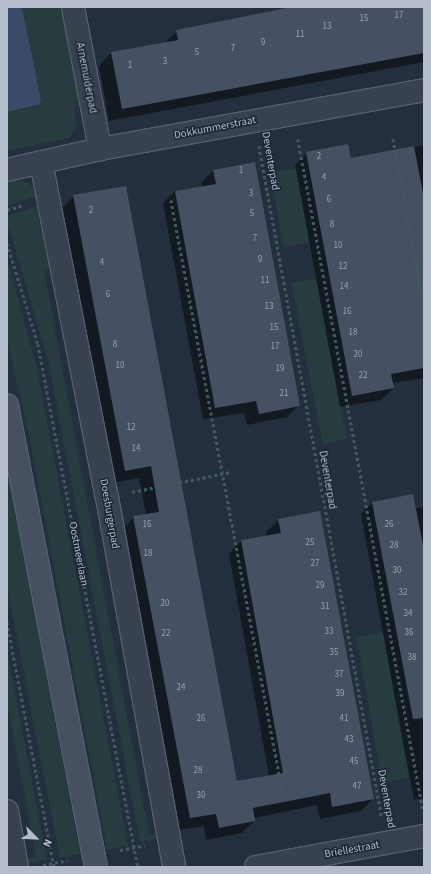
<!DOCTYPE html>
<html>
<head>
<meta charset="utf-8">
<style>
  body { margin:0 }
  #map { position:relative; width:431px; height:874px; overflow:hidden; background:#242f3e; font-family:"Source Sans 3",sans-serif }
  div>[style] { position:absolute }
  .green>* { inset:0; background:#263c3f; transform-origin:0 0 }
  .water>* { inset:0; background:#394c67 }
  .shadow>* { inset:0; background:#0007 }
  .building>* { inset:0; background:#455162 }
  .path>* { height:2.5px; margin-top:-1.25px; transform-origin:0; background:repeating-linear-gradient(90deg,#44595c 0 3px,transparent 0 6px) }
  .roads { filter:drop-shadow(1px 0 #565f6c) drop-shadow(-1px 0 #565f6c) drop-shadow(0 1px #565f6c) drop-shadow(0 -1px #565f6c) }
  .street>* { height:22px; margin:-11px; padding:0 11px; transform-origin:11px; border-radius:11px; background:#38414e }
  .secondary>* { height:22px; margin:-11px; padding:0 11px; transform-origin:11px; border-radius:11px; background:#465061 }
  span { translate:-50% -50%; white-space:nowrap; text-align:center; line-height:1.15; -webkit-text-stroke:3px #1d2633; paint-order:stroke }
  .number-label { font-size:9px; color:#98a1af }
  .number-label span { -webkit-text-stroke-width:0 }
  .street-label { font-size:11px; color:#b4bcc9 }
  .frame { position:absolute; inset:0; border:8px solid #b4bcc9; pointer-events:none }
  .north { position:absolute; left:16px; top:818px; width:40px; height:40px; -webkit-text-stroke:3px #1d2633; paint-order:stroke; rotate:114deg; font-size:11px; font-weight:700; line-height:16px; text-align:center; color:#b4bcc9 }
  .north::after { content:''; display:block; margin:auto; width:14px; height:18px; background:#b4bcc9; clip-path:polygon(50% 0,100% 100%,50% 72%,0 100%) }
</style>
</head>
<body>
<div id="map">
  <div class="green">
    <div style="clip-path:polygon(22px 7px,64px 7px,82px 105px,74px 106px,77px 125px,69px 138px,7px 151px,7px 112px,39px 106px,41px 100px)"></div>
    <div style="left:297px;top:168px;width:76px;height:27px;rotate:80deg"></div>
    <div style="clip-path:polygon(14px 177px,29px 183px,38px 196px,7px 206px,7px 178px)"></div>
    <div style="clip-path:polygon(40px 205px,52px 268px,44px 270px,149px 835px,158px 834px,159px 838px,140px 842px,48px 360px,7px 221px,7px 216px)"></div>
    <div style="clip-path:polygon(7px 259px,37px 368px,128px 846px,107px 850px,29px 435px,7px 340px)"></div>
    <div style="left:316px;top:278px;width:164px;height:25px;rotate:79deg"></div>
    <div style="clip-path:polygon(7px 464px,80px 854px,60px 858px,7px 587px)"></div>
    <div style="left:383px;top:632px;width:148px;height:27px;rotate:80deg"></div>
    <div style="clip-path:polygon(7px 650px,47px 860px,28px 863px,27px 859px,36px 857px,7px 703px)"></div>
  </div>
  <div class="water">
    <div style="clip-path:polygon(7px 7px,22px 7px,41px 100px,39px 105px,7px 112px)"></div>
  </div>
  <div class="shadow">
    <div style="clip-path:polygon(302px 7px,424px 7px,424px 62px,109px 121px,99px 66px,111px 53px,164px 44px,177px 31px)"></div>
    <div style="clip-path:polygon(424px 145px,424px 378px,392px 383px,393px 388px,381px 400px,340px 407px,295px 165px,307px 153px,350px 159px)"></div>
    <div style="clip-path:polygon(213px 171px,299px 405px,287px 417px,247px 425px,244px 413px,203px 419px,163px 203px,175px 191px,202px 187px,201px 183px)"></div>
    <div style="clip-path:polygon(125px 187px,237px 782px,269px 776px,229px 554px,241px 541px,267px 537px,266px 532px,279px 520px,373px 799px,361px 811px,320px 819px,317px 805px,254px 818px,254px 821px,242px 833px,206px 840px,204px 826px,178px 830px,122px 530px,134px 517px,146px 515px,139px 478px,113px 483px,61px 209px,74px 196px)"></div>
    <div style="clip-path:polygon(413px 495px,415px 508px,424px 507px,424px 798px,414px 800px,361px 514px,372px 503px)"></div>
  </div>
  <div class="building">
    <div style="clip-path:polygon(292px 7px,424px 7px,424px 53px,122px 109px,111px 52px,178px 40px,176px 30px)"></div>
    <div style="clip-path:polygon(348px 144px,351px 158px,414px 146px,424px 199px,424px 368px,391px 374px,394px 388px,352px 396px,306px 152px)"></div>
    <div style="clip-path:polygon(255px 162px,300px 406px,259px 414px,256px 401px,215px 408px,175px 191px,216px 184px,213px 170px)"></div>
    <div style="clip-path:polygon(126px 186px,237px 781px,283px 773px,241px 540px,281px 533px,278px 519px,320px 511px,374px 799px,332px 807px,330px 793px,253px 808px,255px 821px,219px 828px,216px 814px,190px 818px,133px 516px,159px 512px,151px 466px,125px 471px,73px 195px)"></div>
    <div style="clip-path:polygon(413px 494px,424px 550px,424px 718px,413px 719px,372px 502px)"></div>
  </div>
  <div class="path">
    <div style="left:298px;top:139px;width:683px;rotate:79.45deg"></div>
    <div style="left:393px;top:139px;width:169px;rotate:79.4deg"></div>
    <div style="left:259px;top:146px;width:683px;rotate:79.63deg"></div>
    <div style="left:171px;top:200px;width:611px;rotate:79.33deg"></div>
    <div style="left:7px;top:210px;width:17px;rotate:-17deg"></div>
    <div style="left:7px;top:243px;width:106px;rotate:72.9deg"></div>
    <div style="left:38px;top:344px;width:532px;rotate:79.18deg"></div>
    <div style="left:132px;top:492px;width:101px;rotate:-11.4deg"></div>
    <div style="left:7px;top:622px;width:249px;rotate:79.1deg"></div>
    <div style="left:120px;top:850px;width:25px;rotate:-11deg"></div>
    <div style="left:43px;top:865px;width:25px;rotate:-11deg"></div>
  </div>
  <div class="roads">
    <div class="street">
      <div style="left:73px;top:7px;width:145px;rotate:79.2deg"></div>
      <div style="left:41px;top:162px;width:341px;rotate:78.9deg"></div>
      <div style="left:107px;top:497px;width:376px;rotate:79.7deg"></div>
      <div style="left:7px;top:170px;width:95px;rotate:-12.7deg"></div>
      <div style="left:100px;top:149px;width:329px;rotate:-10.3deg"></div>
      <div style="left:7px;top:811px;width:57px;rotate:79.9deg"></div>
      <div style="left:256px;top:867px;width:171px;rotate:-10.5deg"></div>
    </div>
    <div class="secondary">
      <div style="left:7px;top:405px;width:470px;rotate:79.1deg"></div>
    </div>
  </div>
  <div class="number-label">
    <span style="left:399px;top:16px">17</span>
    <span style="left:364px;top:19px">15</span>
    <span style="left:327px;top:27px">13</span>
    <span style="left:300px;top:35px">11</span>
    <span style="left:263px;top:43px">9</span>
    <span style="left:233px;top:49px">7</span>
    <span style="left:197px;top:53px">5</span>
    <span style="left:165px;top:62px">3</span>
    <span style="left:130px;top:66px">1</span>
    <span style="left:319px;top:157px">2</span>
    <span style="left:241px;top:171px">1</span>
    <span style="left:324px;top:178px">4</span>
    <span style="left:251px;top:194px">3</span>
    <span style="left:329px;top:200px">6</span>
    <span style="left:91px;top:211px">2</span>
    <span style="left:252px;top:214px">5</span>
    <span style="left:332px;top:225px">8</span>
    <span style="left:255px;top:239px">7</span>
    <span style="left:338px;top:246px">10</span>
    <span style="left:260px;top:260px">9</span>
    <span style="left:102px;top:263px">4</span>
    <span style="left:343px;top:267px">12</span>
    <span style="left:265px;top:281px">11</span>
    <span style="left:344px;top:287px">14</span>
    <span style="left:108px;top:295px">6</span>
    <span style="left:269px;top:307px">13</span>
    <span style="left:347px;top:312px">16</span>
    <span style="left:274px;top:328px">15</span>
    <span style="left:353px;top:333px">18</span>
    <span style="left:115px;top:345px">8</span>
    <span style="left:275px;top:347px">17</span>
    <span style="left:358px;top:355px">20</span>
    <span style="left:120px;top:366px">10</span>
    <span style="left:280px;top:369px">19</span>
    <span style="left:363px;top:376px">22</span>
    <span style="left:284px;top:394px">21</span>
    <span style="left:131px;top:428px">12</span>
    <span style="left:136px;top:449px">14</span>
    <span style="left:147px;top:525px">16</span>
    <span style="left:389px;top:525px">26</span>
    <span style="left:310px;top:543px">25</span>
    <span style="left:394px;top:546px">28</span>
    <span style="left:148px;top:554px">18</span>
    <span style="left:315px;top:564px">27</span>
    <span style="left:397px;top:571px">30</span>
    <span style="left:320px;top:586px">29</span>
    <span style="left:403px;top:593px">32</span>
    <span style="left:165px;top:604px">20</span>
    <span style="left:325px;top:607px">31</span>
    <span style="left:408px;top:614px">34</span>
    <span style="left:329px;top:632px">33</span>
    <span style="left:409px;top:633px">36</span>
    <span style="left:166px;top:634px">22</span>
    <span style="left:334px;top:653px">35</span>
    <span style="left:412px;top:658px">38</span>
    <span style="left:339px;top:675px">37</span>
    <span style="left:181px;top:688px">24</span>
    <span style="left:340px;top:694px">39</span>
    <span style="left:201px;top:719px">26</span>
    <span style="left:344px;top:719px">41</span>
    <span style="left:349px;top:740px">43</span>
    <span style="left:354px;top:762px">45</span>
    <span style="left:198px;top:771px">28</span>
    <span style="left:357px;top:787px">47</span>
    <span style="left:201px;top:796px">30</span>
  </div>
  <div class="street-label">
    <span style="left:86px;top:78px;rotate:79deg">Arnemuiderpad</span>
    <span style="left:215px;top:128px;rotate:-11deg">Dokkummerstraat</span>
    <span style="left:270px;top:161px;rotate:80deg">Deventerpad</span>
    <span style="left:327px;top:480px;rotate:80deg">Deventerpad</span>
    <span style="left:109px;top:514px;rotate:80deg">Doesburgerpad</span>
    <span style="left:78px;top:554px;rotate:79deg">Oostmeerlaan</span>
    <span style="left:386px;top:799px;rotate:80deg">Deventerpad</span>
    <span style="left:352px;top:850px;rotate:-10deg">Briellestraat</span>
  </div>
  <div class="frame"></div>
  <div class="north">N</div>
</div>
</body>
</html>
